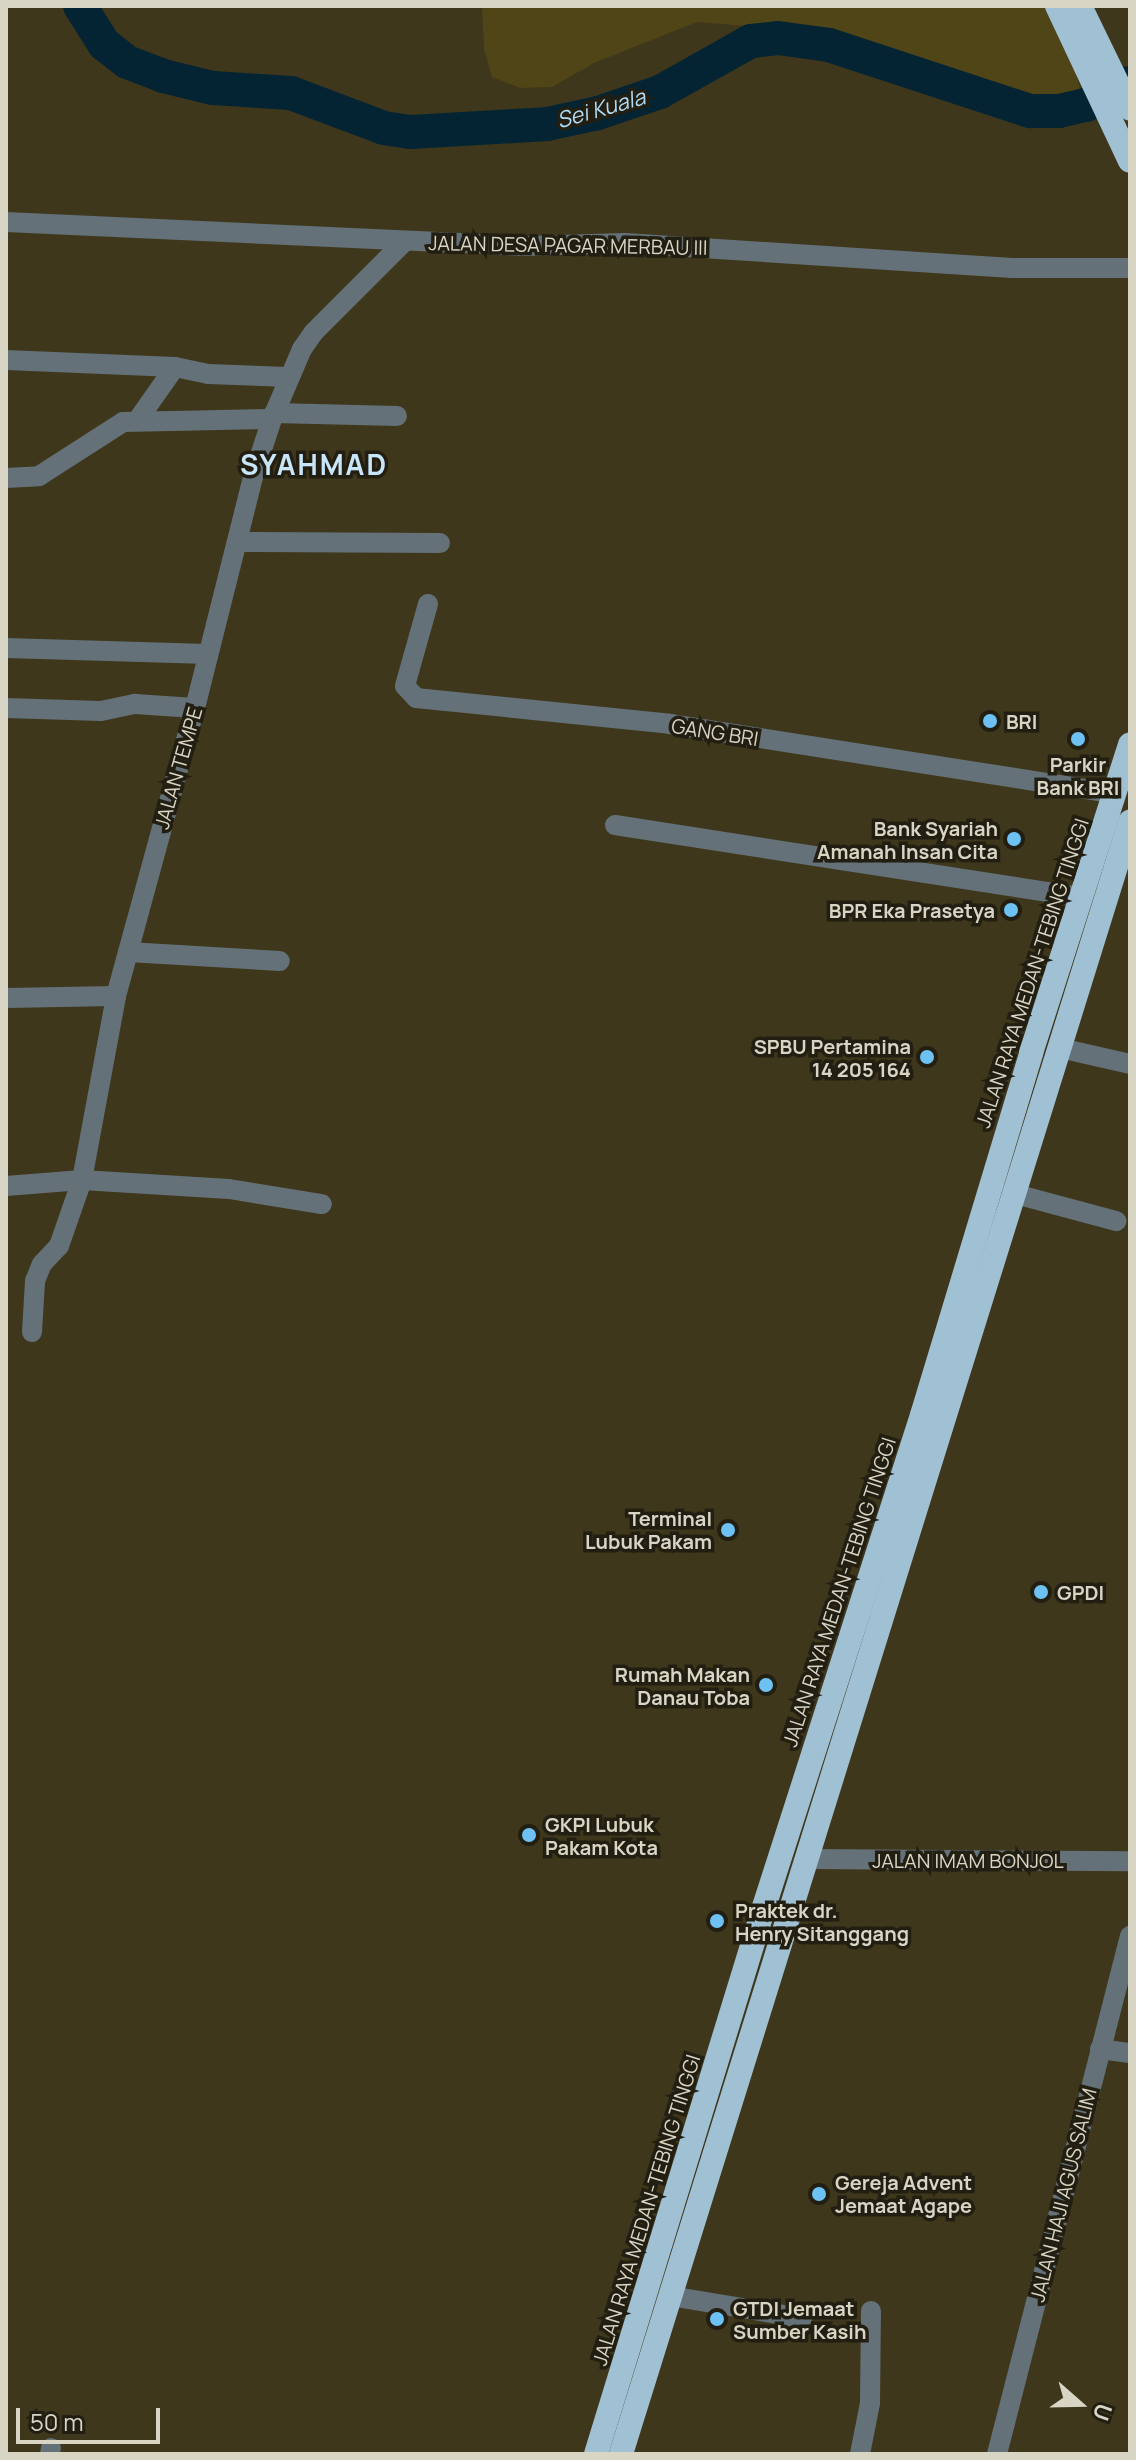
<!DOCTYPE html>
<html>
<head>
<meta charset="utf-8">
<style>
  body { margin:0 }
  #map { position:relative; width:1136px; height:2460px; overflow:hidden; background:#3e371b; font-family:Manrope,sans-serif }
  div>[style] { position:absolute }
  .green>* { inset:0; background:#4f4516 }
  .river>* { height:34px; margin:-17px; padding:0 17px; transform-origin:17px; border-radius:17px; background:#042434 }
  .minor>* { height:20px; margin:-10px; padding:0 10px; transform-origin:10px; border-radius:10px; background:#647179 }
  .highway>* { height:24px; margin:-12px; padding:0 12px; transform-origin:12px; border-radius:12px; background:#a0c0d4 }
  .dots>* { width:22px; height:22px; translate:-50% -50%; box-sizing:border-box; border:4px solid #221f12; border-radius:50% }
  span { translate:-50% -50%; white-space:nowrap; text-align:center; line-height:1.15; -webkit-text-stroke:7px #221f12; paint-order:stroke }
  .street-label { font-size:20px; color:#d8d5c4 }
  .poi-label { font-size:20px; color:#d8d5c4; font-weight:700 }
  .left { translate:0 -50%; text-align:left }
  .right { translate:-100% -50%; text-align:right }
  .water-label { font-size:22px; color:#aedaf5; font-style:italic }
  .district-label { font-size:28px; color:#c9e6f8; font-weight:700; letter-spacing:2px }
  .frame { position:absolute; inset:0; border:8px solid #d8d5c4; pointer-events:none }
  .north { position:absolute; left:1040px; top:2364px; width:80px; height:80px; -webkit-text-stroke:6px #221f12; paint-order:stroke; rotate:110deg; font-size:22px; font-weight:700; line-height:32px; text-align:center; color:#d8d5c4 }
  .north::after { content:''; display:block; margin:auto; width:28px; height:36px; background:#d8d5c4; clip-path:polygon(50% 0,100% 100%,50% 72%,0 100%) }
  .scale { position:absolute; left:16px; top:2408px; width:144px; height:36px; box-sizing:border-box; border:4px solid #d8d5c4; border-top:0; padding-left:10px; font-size:24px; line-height:28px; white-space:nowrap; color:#d8d5c4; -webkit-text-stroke:6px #221f12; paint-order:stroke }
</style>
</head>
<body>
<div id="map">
  <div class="green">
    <div style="clip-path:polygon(482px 6px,1044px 6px,1075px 65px,1080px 91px,1038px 101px,860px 47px,747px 26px,697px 22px,594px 63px,552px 87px,520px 88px,492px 77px,484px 49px)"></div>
  </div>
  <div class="river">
    <div style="left:80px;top:6px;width:45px;rotate:57.7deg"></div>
    <div style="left:104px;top:44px;width:29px;rotate:38deg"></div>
    <div style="left:127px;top:62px;width:39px;rotate:21deg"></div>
    <div style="left:163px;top:76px;width:51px;rotate:13.5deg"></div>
    <div style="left:213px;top:88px;width:78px;rotate:3.7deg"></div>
    <div style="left:291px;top:93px;width:99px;rotate:20.6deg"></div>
    <div style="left:384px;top:128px;width:26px;rotate:9deg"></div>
    <div style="left:410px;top:132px;width:137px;rotate:-3.3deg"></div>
    <div style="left:547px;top:124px;width:52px;rotate:-12.2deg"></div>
    <div style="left:598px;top:113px;width:65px;rotate:-18.7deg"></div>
    <div style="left:660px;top:92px;width:104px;rotate:-29.3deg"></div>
    <div style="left:751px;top:41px;width:27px;rotate:-6deg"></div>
    <div style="left:778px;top:38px;width:51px;rotate:7.8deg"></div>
    <div style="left:829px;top:45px;width:212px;rotate:18.2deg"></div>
    <div style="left:1030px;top:111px;width:29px"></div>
    <div style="left:1059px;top:111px;width:28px;rotate:-13deg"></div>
    <div style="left:1086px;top:105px;width:48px;rotate:-27.1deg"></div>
  </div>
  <div class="minor">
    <div style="left:6px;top:222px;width:520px;rotate:2.65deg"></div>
    <div style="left:525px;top:246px;width:100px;rotate:-1.7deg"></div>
    <div style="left:625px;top:243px;width:388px;rotate:3.7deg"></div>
    <div style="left:1012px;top:268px;width:118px"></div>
    <div style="left:6px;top:360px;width:169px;rotate:2.4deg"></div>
    <div style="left:175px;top:367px;width:34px;rotate:12deg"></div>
    <div style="left:208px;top:374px;width:81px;rotate:2.1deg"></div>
    <div style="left:274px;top:413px;width:123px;rotate:1.4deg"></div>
    <div style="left:137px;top:421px;width:66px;rotate:-54.9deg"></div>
    <div style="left:6px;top:478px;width:33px;rotate:-3deg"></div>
    <div style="left:39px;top:476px;width:100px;rotate:-32.7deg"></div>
    <div style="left:123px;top:422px;width:149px;rotate:-1.2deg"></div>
    <div style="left:238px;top:542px;width:202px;rotate:0.3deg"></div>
    <div style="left:428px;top:604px;width:85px;rotate:105.7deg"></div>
    <div style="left:405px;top:686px;width:16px;rotate:47deg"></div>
    <div style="left:416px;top:698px;width:255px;rotate:5.8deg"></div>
    <div style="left:670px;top:724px;width:450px;rotate:8.9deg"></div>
    <div style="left:6px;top:648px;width:202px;rotate:1.7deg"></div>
    <div style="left:6px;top:708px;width:95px;rotate:1.8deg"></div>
    <div style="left:101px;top:711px;width:35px;rotate:-12deg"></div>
    <div style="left:135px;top:704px;width:60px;rotate:3.8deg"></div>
    <div style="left:615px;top:825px;width:471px;rotate:8.8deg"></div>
    <div style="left:128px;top:952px;width:152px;rotate:3.4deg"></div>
    <div style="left:6px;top:998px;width:110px;rotate:-1deg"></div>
    <div style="left:1060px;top:1048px;width:72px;rotate:12.9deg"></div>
    <div style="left:6px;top:1186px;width:76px;rotate:-4.5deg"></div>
    <div style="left:82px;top:1180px;width:147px;rotate:3.5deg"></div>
    <div style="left:229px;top:1189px;width:94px;rotate:9.2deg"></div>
    <div style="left:1015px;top:1194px;width:105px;rotate:15deg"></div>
    <div style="left:32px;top:1332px;width:51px;rotate:-86.6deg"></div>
    <div style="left:35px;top:1281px;width:18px;rotate:-68deg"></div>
    <div style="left:42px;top:1264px;width:25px;rotate:-47deg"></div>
    <div style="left:59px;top:1246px;width:70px;rotate:-70.8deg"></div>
    <div style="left:82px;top:1180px;width:187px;rotate:-79.5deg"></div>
    <div style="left:116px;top:996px;width:299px;rotate:-74.7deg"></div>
    <div style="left:195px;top:708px;width:238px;rotate:-75.9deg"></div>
    <div style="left:253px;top:477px;width:61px;rotate:-71.9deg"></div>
    <div style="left:272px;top:419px;width:76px;rotate:-66.8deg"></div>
    <div style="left:302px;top:349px;width:19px;rotate:-55deg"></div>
    <div style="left:313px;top:333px;width:130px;rotate:-45deg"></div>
    <div style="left:807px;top:1859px;width:323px;rotate:0.4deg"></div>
    <div style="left:1100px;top:2049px;width:30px;rotate:8deg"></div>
    <div style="left:670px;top:2296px;width:134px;rotate:9.5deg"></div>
    <div style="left:50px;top:2454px;width:6px;rotate:-81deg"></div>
    <div style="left:860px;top:2454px;width:52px;rotate:-78.9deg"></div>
    <div style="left:870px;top:2403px;width:92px;rotate:-89.4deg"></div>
    <div style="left:997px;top:2454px;width:535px;rotate:-75.6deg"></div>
  </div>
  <div class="highway">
    <div style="left:1057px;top:6px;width:171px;rotate:64.8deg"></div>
    <div style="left:1080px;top:6px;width:114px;rotate:64.1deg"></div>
    <div style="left:596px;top:2454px;width:566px;rotate:-72.94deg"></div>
    <div style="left:762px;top:1913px;width:523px;rotate:-72.19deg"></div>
    <div style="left:922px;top:1415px;width:378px;rotate:-73.2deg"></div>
    <div style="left:1031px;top:1053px;width:324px;rotate:-72.2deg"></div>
    <div style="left:621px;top:2454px;width:1710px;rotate:-72.68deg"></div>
  </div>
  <div class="dots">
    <div style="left:990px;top:721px;background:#6dc2f3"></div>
    <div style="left:1078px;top:739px;background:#6dc2f3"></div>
    <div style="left:1014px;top:839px;background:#6dc2f3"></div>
    <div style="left:1011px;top:910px;background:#6dc2f3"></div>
    <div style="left:927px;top:1057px;background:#6dc2f3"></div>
    <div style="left:728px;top:1530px;background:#6dc2f3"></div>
    <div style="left:1041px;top:1592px;background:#6dc2f3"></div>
    <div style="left:766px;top:1685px;background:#6dc2f3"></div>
    <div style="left:529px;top:1835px;background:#6dc2f3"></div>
    <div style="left:717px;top:1921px;background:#6dc2f3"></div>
    <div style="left:819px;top:2194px;background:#6dc2f3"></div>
    <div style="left:717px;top:2319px;background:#6dc2f3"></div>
  </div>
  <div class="street-label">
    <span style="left:568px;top:245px;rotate:1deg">JALAN DESA PAGAR MERBAU III</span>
    <span style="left:715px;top:732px;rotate:9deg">GANG BRI</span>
    <span style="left:178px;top:768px;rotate:-74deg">JALAN TEMPE</span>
    <span style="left:1032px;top:973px;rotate:-72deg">JALAN RAYA MEDAN-TEBING TINGGI</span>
    <span style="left:839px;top:1592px;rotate:-72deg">JALAN RAYA MEDAN-TEBING TINGGI</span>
    <span style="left:968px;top:1860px">JALAN IMAM BONJOL</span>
    <span style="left:1063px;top:2195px;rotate:-76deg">JALAN HAJI AGUS SALIM</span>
    <span style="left:646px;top:2210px;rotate:-73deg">JALAN RAYA MEDAN-TEBING TINGGI</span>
  </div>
  <div class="poi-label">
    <span class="left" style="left:1006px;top:721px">BRI</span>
    <span style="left:1078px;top:776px">Parkir<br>Bank BRI</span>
    <span class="right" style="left:998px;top:840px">Bank Syariah<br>Amanah Insan Cita</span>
    <span class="right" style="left:995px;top:910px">BPR Eka Prasetya</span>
    <span class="right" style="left:911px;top:1058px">SPBU Pertamina<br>14 205 164</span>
    <span class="right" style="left:712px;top:1530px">Terminal<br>Lubuk Pakam</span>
    <span class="left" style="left:1057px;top:1592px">GPDI</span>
    <span class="right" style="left:750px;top:1686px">Rumah Makan<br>Danau Toba</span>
    <span class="left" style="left:545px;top:1836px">GKPI Lubuk<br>Pakam Kota</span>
    <span class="left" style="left:735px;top:1922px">Praktek dr.<br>Henry Sitanggang</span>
    <span class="left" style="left:835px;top:2194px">Gereja Advent<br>Jemaat Agape</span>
    <span class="left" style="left:733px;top:2320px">GTDI Jemaat<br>Sumber Kasih</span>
  </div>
  <div class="water-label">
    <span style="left:601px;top:109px;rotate:-16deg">Sei Kuala</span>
  </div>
  <div class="district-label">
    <span style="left:314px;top:464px">SYAHMAD</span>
  </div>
  <div class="frame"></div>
  <div class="north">U</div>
  <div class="scale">50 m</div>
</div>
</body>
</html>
